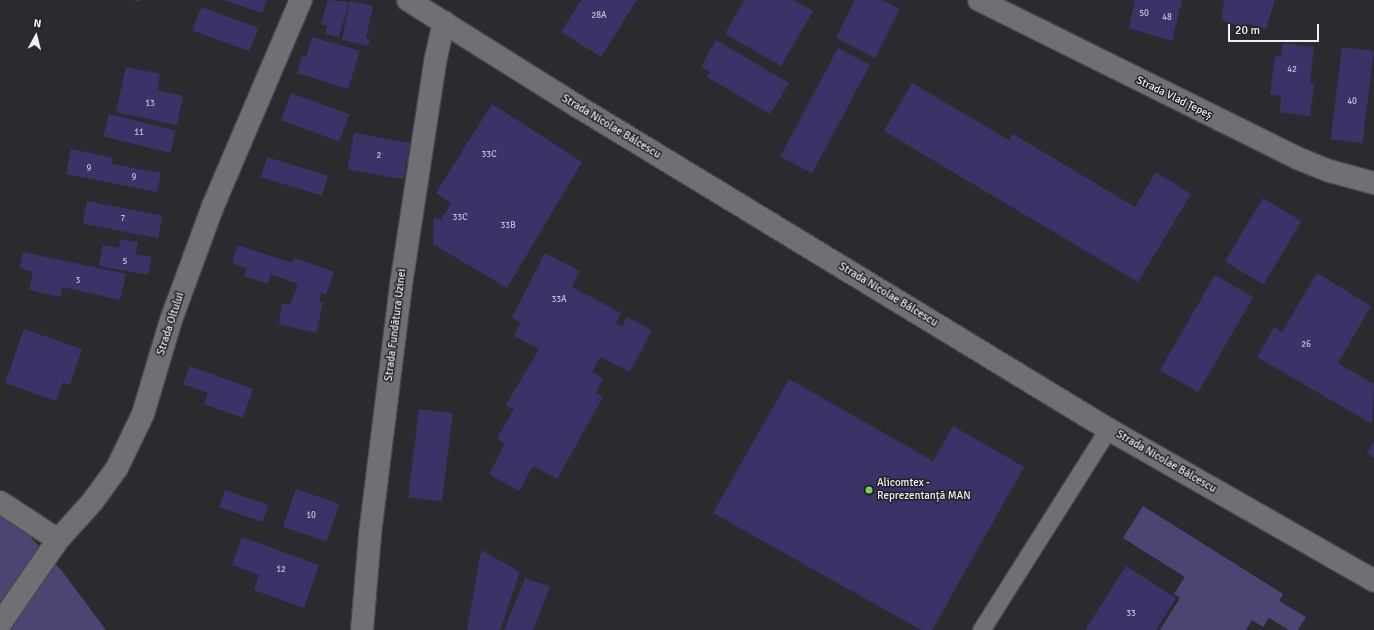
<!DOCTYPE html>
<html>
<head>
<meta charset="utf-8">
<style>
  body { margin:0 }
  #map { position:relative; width:1374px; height:630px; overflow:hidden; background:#2b2b2f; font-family:Signika,sans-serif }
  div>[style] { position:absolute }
  .green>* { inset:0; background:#4c4574 }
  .building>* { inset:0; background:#3b3268; transform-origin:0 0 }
  .roads { filter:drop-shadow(1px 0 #48484c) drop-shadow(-1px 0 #48484c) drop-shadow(0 1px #48484c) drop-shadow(0 -1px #48484c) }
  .service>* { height:17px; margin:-8.5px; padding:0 8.5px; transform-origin:8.5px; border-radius:8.5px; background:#706f74 }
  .minor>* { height:22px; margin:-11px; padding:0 11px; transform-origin:11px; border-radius:11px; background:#706f74 }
  .dots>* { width:11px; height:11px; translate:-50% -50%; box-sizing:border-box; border:2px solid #212125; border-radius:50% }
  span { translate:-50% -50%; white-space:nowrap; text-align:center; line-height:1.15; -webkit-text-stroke:3px #212125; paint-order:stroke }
  .number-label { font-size:9px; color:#c3c0d0 }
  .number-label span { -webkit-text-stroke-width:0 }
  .street-label { font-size:11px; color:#f0eff2 }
  .poi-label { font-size:11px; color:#f0eff2 }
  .left { translate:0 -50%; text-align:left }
  .north { position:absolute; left:16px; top:16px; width:40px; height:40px; -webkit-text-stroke:3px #212125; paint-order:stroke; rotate:7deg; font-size:11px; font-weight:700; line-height:16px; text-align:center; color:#f0eff2 }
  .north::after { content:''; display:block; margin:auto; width:14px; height:18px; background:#f0eff2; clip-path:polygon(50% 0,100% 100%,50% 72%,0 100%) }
  .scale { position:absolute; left:1228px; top:24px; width:91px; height:18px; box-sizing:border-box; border:2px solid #f0eff2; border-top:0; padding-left:5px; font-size:12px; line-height:14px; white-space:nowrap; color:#f0eff2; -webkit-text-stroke:3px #212125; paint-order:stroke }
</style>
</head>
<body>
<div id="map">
  <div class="green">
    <div style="clip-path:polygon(0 504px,62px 571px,106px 630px,0 630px)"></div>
    <div style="clip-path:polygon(1143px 506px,1283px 594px,1279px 601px,1306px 617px,1298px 630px,1289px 630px,1269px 618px,1263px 627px,1252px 620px,1246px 630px,1160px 630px,1180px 598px,1174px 594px,1185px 577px,1123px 538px)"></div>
  </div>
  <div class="building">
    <div style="clip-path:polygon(131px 0,141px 0,141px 2px)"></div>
    <div style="clip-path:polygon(224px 0,267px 0,262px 13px)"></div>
    <div style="clip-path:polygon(328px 0,349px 2px,339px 37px,325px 34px,327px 26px,321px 24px)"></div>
    <div style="clip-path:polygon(581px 0,637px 0,601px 57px,561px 32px)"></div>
    <div style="clip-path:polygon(744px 0,793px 0,813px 11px,781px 66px,725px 34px)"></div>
    <div style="clip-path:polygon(855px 0,882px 0,900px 9px,875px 58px,836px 38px)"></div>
    <div style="clip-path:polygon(1135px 0,1182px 0,1172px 41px,1129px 28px)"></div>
    <div style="clip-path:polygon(1224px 0,1275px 0,1266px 29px,1247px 23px,1246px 28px,1221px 20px)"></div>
    <div style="clip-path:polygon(350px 1px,373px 6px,366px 38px,370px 39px,368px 46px,342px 40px)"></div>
    <div style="left:201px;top:7px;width:61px;height:25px;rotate:20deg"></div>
    <div style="clip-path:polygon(312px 37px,360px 51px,348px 89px,297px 73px,302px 56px,306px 57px)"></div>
    <div style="clip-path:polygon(716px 40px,789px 83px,770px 114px,707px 77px,710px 72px,701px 67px)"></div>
    <div style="clip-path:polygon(1283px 43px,1314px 47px,1310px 83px,1314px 84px,1310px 116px,1280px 112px,1281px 96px,1270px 94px,1275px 56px,1281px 57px)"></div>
    <div style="left:1342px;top:47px;width:32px;height:93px;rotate:7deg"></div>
    <div style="left:838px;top:48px;width:36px;height:123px;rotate:28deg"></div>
    <div style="clip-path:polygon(126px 67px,160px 74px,157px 90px,183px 96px,177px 125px,116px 112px)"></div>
    <div style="clip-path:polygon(912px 83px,1009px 140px,1013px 134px,1135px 207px,1156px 172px,1191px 194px,1138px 282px,884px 131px)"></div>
    <div style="left:291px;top:93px;width:62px;height:29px;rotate:20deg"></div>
    <div style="clip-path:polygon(492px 104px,582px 162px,507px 288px,433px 244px,434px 217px,441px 220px,451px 203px,436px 193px)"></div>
    <div style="left:109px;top:114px;width:69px;height:23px;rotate:14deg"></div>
    <div style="left:354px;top:133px;width:57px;height:37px;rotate:10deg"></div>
    <div style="clip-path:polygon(71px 149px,113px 158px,112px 164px,161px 173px,157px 192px,66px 174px)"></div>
    <div style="left:267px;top:157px;width:64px;height:21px;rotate:17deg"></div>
    <div style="left:1263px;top:198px;width:45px;height:74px;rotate:31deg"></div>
    <div style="left:87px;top:201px;width:77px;height:23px;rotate:11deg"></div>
    <div style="clip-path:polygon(120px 239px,138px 242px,136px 254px,152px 257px,148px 275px,99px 266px,103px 245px,119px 248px)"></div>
    <div style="clip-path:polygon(237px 245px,292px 263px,295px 258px,334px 272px,326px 295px,321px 293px,319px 302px,323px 302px,316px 333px,279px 324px,282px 303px,290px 305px,298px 284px,271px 274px,268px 284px,244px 276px,247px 268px,232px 263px)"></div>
    <div style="clip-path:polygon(23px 252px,126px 274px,120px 300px,62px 287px,60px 297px,29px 290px,33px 272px,20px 268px)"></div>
    <div style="clip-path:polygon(545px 253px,580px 271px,572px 287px,621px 313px,616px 323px,622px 327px,627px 317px,652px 330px,630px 372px,600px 357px,592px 372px,603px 378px,596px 393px,603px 397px,557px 479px,533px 466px,519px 491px,489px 474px,505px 444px,497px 438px,514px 409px,506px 405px,539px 349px,514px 336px,521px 323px,512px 318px)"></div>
    <div style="clip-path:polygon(1317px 273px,1371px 306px,1338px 363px,1374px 384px,1372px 424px,1257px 357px,1274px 327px,1282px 332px)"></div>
    <div style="left:1215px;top:275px;width:44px;height:110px;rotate:30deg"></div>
    <div style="clip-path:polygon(24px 329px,82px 349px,70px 385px,63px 383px,56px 401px,5px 383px)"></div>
    <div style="clip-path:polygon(190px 366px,253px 389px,243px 418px,204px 404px,208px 393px,183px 384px)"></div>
    <div style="clip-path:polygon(789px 379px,933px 461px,953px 426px,1024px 467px,932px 630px,921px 630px,713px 513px)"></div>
    <div style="left:419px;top:409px;width:34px;height:89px;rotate:7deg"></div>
    <div style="clip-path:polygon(1374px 441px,1374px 458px,1367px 454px)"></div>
    <div style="left:296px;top:489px;width:46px;height:40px;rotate:19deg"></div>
    <div style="left:225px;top:490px;width:46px;height:18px;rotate:19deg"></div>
    <div style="clip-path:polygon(242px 537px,319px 565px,304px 608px,254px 590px,259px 575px,232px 565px)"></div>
    <div style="clip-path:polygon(481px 550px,520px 572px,500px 630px,467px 630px)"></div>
    <div style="clip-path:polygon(1126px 566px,1176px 598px,1156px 630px,1085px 630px)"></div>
    <div style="clip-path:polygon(525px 578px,550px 587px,533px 630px,504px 630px)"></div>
  </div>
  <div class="roads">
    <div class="service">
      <div style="left:981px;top:630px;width:238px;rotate:-57.7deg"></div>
    </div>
    <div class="minor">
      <div style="left:408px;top:0;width:199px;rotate:32.1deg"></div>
      <div style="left:577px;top:106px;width:622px;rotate:31.31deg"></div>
      <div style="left:1108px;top:429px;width:306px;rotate:29.7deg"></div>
      <div style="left:979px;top:0;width:355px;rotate:26.4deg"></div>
      <div style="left:1297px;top:158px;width:35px;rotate:22deg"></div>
      <div style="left:1330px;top:171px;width:46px;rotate:15.3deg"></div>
      <div style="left:0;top:502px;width:69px;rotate:33.2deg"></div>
      <div style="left:0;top:624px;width:102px;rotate:-55.4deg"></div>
      <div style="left:58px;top:540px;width:52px;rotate:-48.1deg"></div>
      <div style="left:93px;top:501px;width:41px;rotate:-54deg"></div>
      <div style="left:117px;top:468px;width:60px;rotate:-64.3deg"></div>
      <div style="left:143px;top:414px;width:98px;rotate:-73.4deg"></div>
      <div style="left:171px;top:320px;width:121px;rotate:-69.8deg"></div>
      <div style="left:213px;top:206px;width:224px;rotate:-66.9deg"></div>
      <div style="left:362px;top:630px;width:96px;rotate:-85.2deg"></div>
      <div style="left:370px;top:534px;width:251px;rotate:-82.9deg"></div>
      <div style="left:401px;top:285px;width:226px;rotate:-81.3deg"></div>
      <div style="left:435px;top:62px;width:41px;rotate:-77.3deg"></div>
    </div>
  </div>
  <div class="dots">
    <div style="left:869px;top:490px;background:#76d25a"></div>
  </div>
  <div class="number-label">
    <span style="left:1144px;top:14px">50</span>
    <span style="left:599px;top:16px">28A</span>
    <span style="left:1167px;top:18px">48</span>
    <span style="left:1292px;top:70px">42</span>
    <span style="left:1352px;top:102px">40</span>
    <span style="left:150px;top:104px">13</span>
    <span style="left:139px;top:133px">11</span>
    <span style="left:489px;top:155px">33C</span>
    <span style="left:379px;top:156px">2</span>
    <span style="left:89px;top:169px">9</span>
    <span style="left:134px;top:178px">9</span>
    <span style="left:460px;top:218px">33C</span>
    <span style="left:123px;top:219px">7</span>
    <span style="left:508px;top:226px">33B</span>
    <span style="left:125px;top:262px">5</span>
    <span style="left:78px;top:281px">3</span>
    <span style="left:559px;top:300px">33A</span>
    <span style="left:1306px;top:345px">26</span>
    <span style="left:311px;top:516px">10</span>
    <span style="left:281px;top:570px">12</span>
    <span style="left:1131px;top:614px">33</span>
  </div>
  <div class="street-label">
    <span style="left:1174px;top:98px;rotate:26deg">Strada Vlad Țepeș</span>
    <span style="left:611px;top:127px;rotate:31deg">Strada Nicolae Bălcescu</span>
    <span style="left:888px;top:295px;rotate:31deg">Strada Nicolae Bălcescu</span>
    <span style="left:171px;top:324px;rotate:-72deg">Strada Oltului</span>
    <span style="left:396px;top:325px;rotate:-83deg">Strada Fundătura Uzinei</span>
    <span style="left:1166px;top:462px;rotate:30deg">Strada Nicolae Bălcescu</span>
  </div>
  <div class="poi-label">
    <span class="left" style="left:877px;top:490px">Alicomtex -<br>Reprezentanță MAN</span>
  </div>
  <div class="north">N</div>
  <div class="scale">20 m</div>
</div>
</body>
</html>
